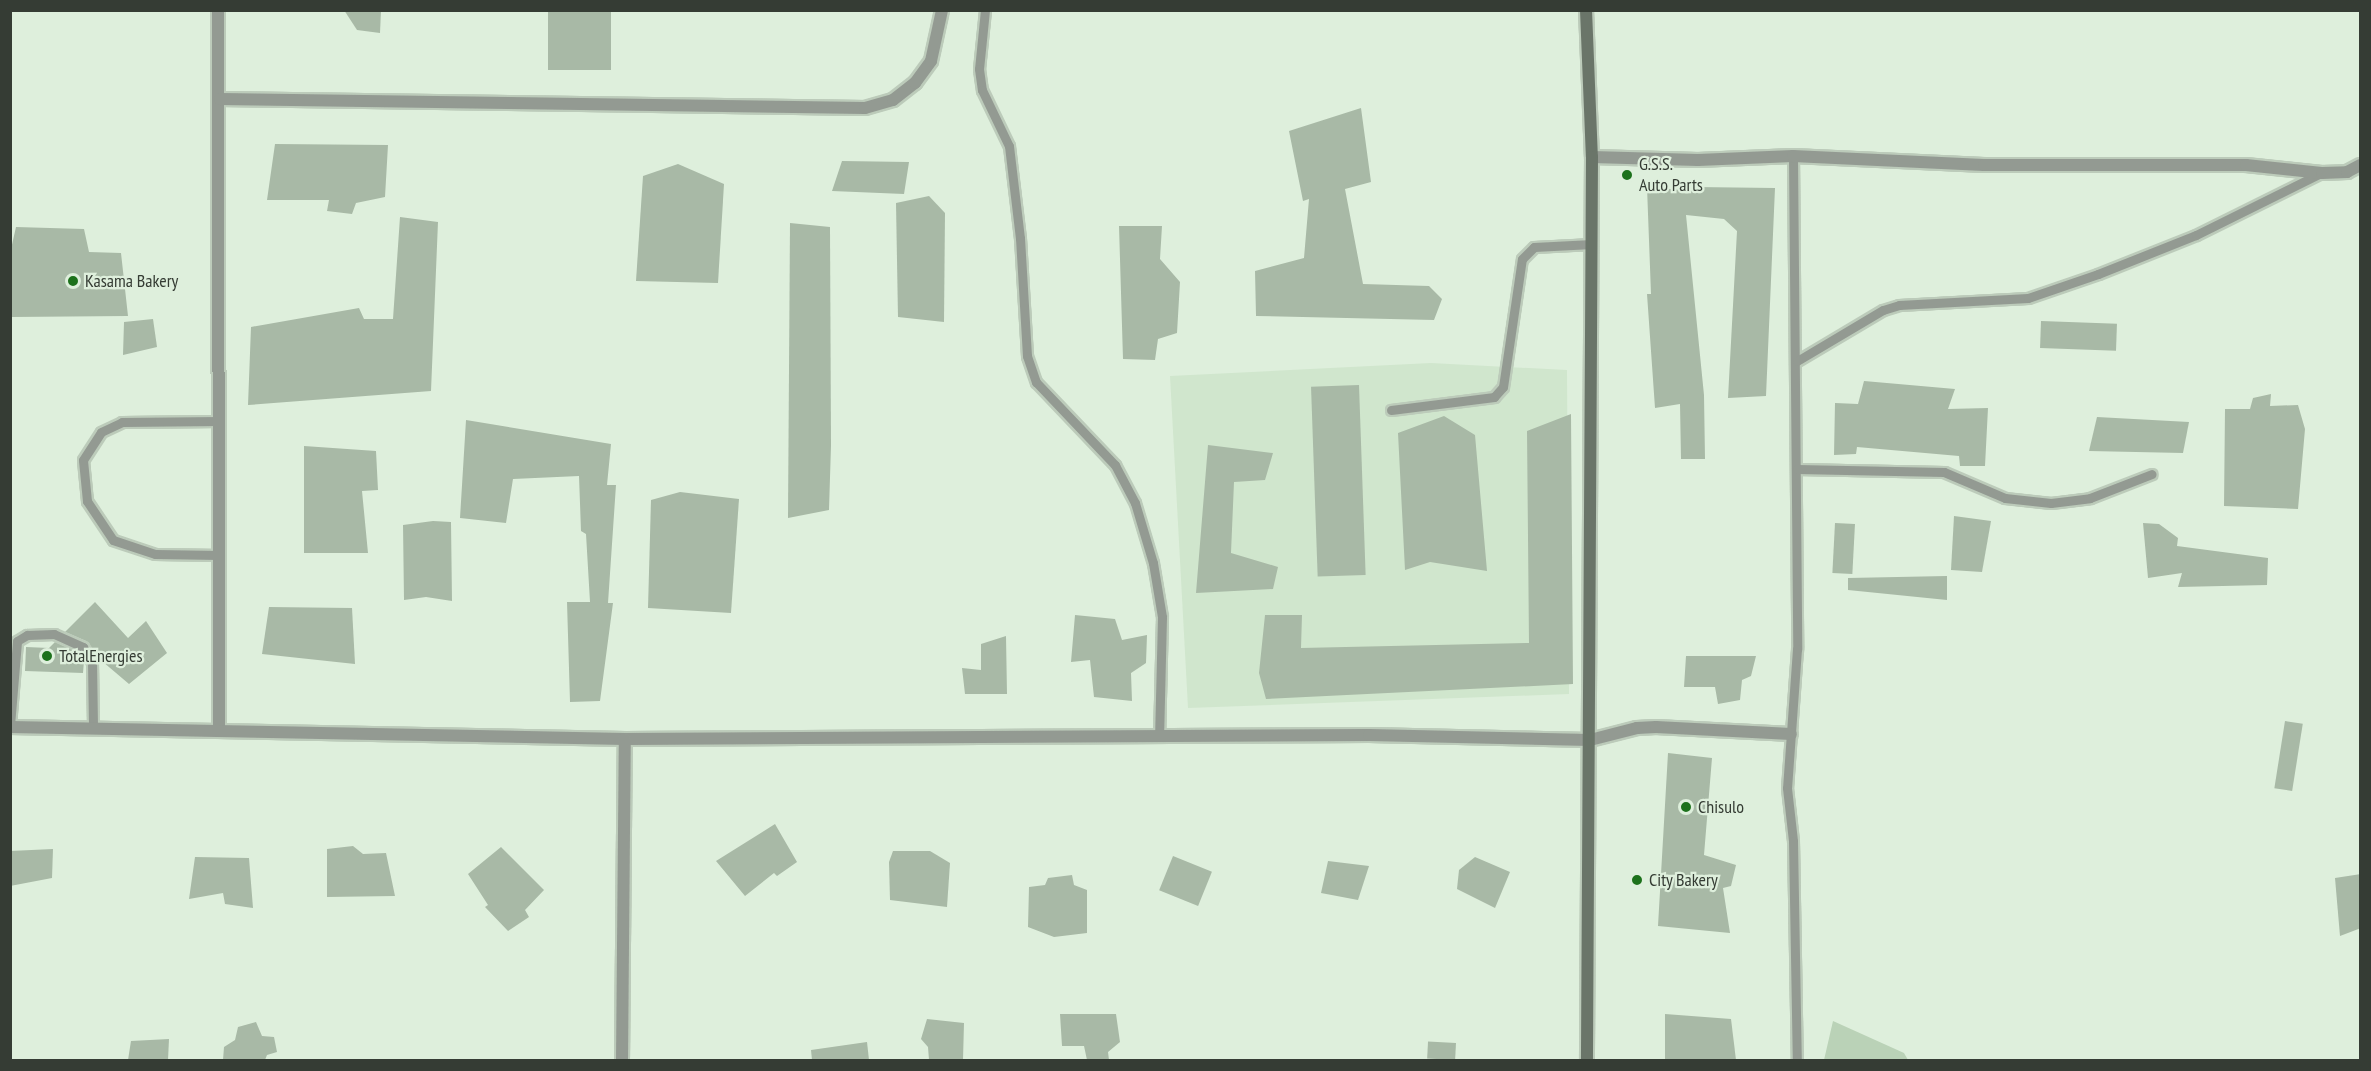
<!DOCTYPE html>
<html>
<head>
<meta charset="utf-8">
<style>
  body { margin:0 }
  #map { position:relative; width:2371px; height:1071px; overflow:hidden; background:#deefdc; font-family:"PT Sans Narrow",sans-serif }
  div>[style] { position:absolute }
  .built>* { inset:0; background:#d0e6cd }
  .green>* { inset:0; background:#bad2b7 }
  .building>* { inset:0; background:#a8b9a6; transform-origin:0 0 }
  .roads { filter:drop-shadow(2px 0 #bccbba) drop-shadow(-2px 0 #bccbba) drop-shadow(0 2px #bccbba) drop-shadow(0 -2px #bccbba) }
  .lane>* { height:9px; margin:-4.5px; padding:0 4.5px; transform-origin:4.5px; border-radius:4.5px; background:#939a92 }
  .street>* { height:12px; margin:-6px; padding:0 6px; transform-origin:6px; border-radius:6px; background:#939a92 }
  .secondary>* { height:12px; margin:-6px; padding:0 6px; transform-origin:6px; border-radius:6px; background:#6a7569 }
  .dots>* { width:16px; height:16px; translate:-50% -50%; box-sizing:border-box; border:3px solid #deefdc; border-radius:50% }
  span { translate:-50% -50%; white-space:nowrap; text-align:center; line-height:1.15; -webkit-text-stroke:4.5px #deefdc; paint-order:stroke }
  .poi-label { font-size:18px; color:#353c34 }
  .left { translate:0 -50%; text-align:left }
  .frame { position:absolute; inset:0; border:12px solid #353c34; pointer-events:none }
</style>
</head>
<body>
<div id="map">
  <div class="built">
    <div style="clip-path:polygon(1431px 363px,1567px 370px,1569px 694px,1188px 708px,1170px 376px)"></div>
  </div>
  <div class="green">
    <div style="clip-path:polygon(1833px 1021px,1904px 1053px,1908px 1060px,1824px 1060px)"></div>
  </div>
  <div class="building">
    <div style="clip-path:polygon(344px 10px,381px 10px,380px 33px,357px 30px)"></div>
    <div style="left:548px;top:10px;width:63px;height:60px"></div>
    <div style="clip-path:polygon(1361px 108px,1371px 182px,1345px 189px,1363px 284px,1429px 286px,1442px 299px,1434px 320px,1256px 316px,1255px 271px,1304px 258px,1309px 199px,1303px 201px,1289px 131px)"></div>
    <div style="clip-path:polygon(275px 144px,388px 145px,385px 197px,356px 203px,352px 214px,327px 211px,329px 200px,267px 200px)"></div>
    <div style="clip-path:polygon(842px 161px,909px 162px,904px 194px,832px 191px)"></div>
    <div style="clip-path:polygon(678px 164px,724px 184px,718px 283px,636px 281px,643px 176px)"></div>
    <div style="clip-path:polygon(1647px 187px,1694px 191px,1695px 187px,1775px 188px,1766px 396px,1728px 398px,1737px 231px,1724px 219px,1686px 215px,1704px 395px,1705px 459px,1681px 459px,1680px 404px,1655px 408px,1647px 294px,1651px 294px)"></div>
    <div style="clip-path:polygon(929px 196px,945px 213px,944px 322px,898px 317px,896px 203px)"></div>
    <div style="clip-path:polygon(400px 217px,438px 222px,431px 391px,248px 405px,251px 327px,359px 308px,364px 319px,393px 319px)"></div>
    <div style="clip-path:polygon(790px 223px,830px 227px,831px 445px,829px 510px,788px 518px)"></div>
    <div style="clip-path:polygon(1119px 226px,1162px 226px,1160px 259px,1180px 282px,1177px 333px,1158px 339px,1155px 360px,1123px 359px)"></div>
    <div style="clip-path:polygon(16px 227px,84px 229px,89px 252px,121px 253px,128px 316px,11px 317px,11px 249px)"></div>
    <div style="clip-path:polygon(153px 319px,157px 347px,123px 355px,124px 322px)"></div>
    <div style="left:2041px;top:321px;width:76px;height:27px;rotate:2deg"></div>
    <div style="clip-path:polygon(1864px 381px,1955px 389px,1948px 409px,1988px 408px,1985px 466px,1960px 466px,1959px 456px,1857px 447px,1856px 454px,1834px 455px,1835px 403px,1858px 404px)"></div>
    <div style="left:1359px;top:385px;width:190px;height:48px;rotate:88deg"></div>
    <div style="clip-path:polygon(2271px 394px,2270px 406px,2298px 405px,2305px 429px,2298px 509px,2224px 506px,2225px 409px,2250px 409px,2253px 398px)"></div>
    <div style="clip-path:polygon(1571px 414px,1573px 684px,1266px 699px,1259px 673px,1265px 615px,1302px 615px,1301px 648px,1529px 643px,1527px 431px)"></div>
    <div style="clip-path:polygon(1444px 416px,1475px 435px,1487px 571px,1430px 562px,1405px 570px,1398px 433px)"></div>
    <div style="clip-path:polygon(2097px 417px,2189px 422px,2183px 453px,2089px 451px)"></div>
    <div style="clip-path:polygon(466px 420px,611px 444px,607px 485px,616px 485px,608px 603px,613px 603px,600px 701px,570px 702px,567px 602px,590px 602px,586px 534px,581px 531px,579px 476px,513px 479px,506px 523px,460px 518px)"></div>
    <div style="clip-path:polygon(1208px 445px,1273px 453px,1265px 480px,1234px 482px,1231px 553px,1278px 567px,1273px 589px,1196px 593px)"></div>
    <div style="clip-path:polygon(304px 446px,376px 451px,378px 490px,362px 491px,368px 553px,304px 553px)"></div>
    <div style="clip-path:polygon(680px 492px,739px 499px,731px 613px,648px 608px,651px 500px)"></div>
    <div style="clip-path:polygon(1954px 516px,1991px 521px,1982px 572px,1951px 570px)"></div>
    <div style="clip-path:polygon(433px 521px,451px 522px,452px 601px,426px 597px,404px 600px,403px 525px)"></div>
    <div style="left:1835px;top:523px;width:20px;height:50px;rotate:3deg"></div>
    <div style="clip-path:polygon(2143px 523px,2159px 524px,2178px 538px,2177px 546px,2268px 558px,2267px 585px,2178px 587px,2182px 573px,2148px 578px)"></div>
    <div style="clip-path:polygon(1947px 576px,1947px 600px,1848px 590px,1848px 578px)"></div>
    <div style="clip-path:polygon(95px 602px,128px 638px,146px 621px,167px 653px,129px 684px,96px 656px,86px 641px,65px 632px)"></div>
    <div style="clip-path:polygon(269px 607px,352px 608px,355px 664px,262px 654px)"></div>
    <div style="clip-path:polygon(1075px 615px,1115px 619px,1122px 640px,1147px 635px,1146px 663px,1131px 673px,1132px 701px,1094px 697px,1090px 660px,1071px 662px)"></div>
    <div style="clip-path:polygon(1006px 636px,1007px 694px,965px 694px,962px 668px,981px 670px,981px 644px)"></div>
    <div style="clip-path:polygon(55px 642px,78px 652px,84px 661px,83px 673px,25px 671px,26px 647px,49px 648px)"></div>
    <div style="clip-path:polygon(1686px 656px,1756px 656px,1751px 676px,1742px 680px,1740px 700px,1718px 704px,1715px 687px,1684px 687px)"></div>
    <div style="left:2285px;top:721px;width:18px;height:68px;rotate:9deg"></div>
    <div style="clip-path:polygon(1668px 753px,1712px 758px,1704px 855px,1736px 865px,1731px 886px,1723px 888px,1730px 933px,1658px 926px)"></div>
    <div style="clip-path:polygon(775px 824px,797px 862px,777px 876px,774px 873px,745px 896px,716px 861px)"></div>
    <div style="clip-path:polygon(353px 846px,363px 854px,386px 853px,395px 896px,327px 897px,327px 849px)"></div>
    <div style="clip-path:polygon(501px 847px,544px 890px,525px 910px,529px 917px,508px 931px,485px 907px,488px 905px,468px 874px)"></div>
    <div style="clip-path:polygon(53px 849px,52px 878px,10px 886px,10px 851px)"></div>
    <div style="clip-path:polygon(893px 851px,930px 851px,950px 863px,947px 907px,890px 900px,889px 862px)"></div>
    <div style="left:1173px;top:856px;width:42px;height:37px;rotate:22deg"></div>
    <div style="clip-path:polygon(195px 857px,249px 858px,253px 908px,225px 904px,223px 893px,189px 899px)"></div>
    <div style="clip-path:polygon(1475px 857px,1510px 872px,1495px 908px,1457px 889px,1459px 870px)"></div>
    <div style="clip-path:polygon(1328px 861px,1369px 866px,1358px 900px,1321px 893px)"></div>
    <div style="clip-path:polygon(2361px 874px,2361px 928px,2340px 936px,2335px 878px)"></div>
    <div style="clip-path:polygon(1072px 875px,1074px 885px,1087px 890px,1087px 933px,1054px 937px,1028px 927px,1029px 887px,1045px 885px,1048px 878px)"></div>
    <div style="clip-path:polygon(1060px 1014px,1116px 1014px,1120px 1042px,1108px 1052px,1109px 1060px,1087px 1060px,1084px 1046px,1062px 1046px)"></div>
    <div style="clip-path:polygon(1665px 1014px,1731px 1019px,1736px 1060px,1665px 1060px)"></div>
    <div style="clip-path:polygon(927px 1019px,964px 1023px,963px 1060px,929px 1060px,928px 1047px,921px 1039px)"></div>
    <div style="clip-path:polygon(256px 1022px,262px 1036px,274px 1037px,277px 1052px,267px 1055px,265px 1060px,223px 1060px,224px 1047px,235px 1040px,238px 1027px)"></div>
    <div style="clip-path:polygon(169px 1039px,168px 1060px,128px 1060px,131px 1041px)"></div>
    <div style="clip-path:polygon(867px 1042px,869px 1060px,812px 1060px,811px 1050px)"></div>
    <div style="left:1456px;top:1043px;width:17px;height:28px;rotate:93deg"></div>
  </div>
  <div class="roads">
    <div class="lane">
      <div style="left:985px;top:10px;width:59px;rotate:95.8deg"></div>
      <div style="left:979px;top:69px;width:21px;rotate:82deg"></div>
      <div style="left:982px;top:90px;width:62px;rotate:64.3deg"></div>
      <div style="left:1009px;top:146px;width:93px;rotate:83.2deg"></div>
      <div style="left:1020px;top:238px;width:118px;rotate:86.6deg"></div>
      <div style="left:1027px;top:356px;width:28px;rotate:71deg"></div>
      <div style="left:1036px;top:382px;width:115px;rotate:46.4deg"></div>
      <div style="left:1115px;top:465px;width:43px;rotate:62.2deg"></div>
      <div style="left:1135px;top:503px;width:63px;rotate:73.3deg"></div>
      <div style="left:1153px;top:563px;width:55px;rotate:80.5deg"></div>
      <div style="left:1162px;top:617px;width:119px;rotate:91.4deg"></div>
      <div style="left:1793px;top:156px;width:493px;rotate:89.5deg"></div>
      <div style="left:1797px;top:649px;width:139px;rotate:94.1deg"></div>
      <div style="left:1787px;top:788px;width:53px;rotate:83.5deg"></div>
      <div style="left:1793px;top:841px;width:219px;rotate:89deg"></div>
      <div style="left:1797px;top:361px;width:100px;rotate:-30.7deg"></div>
      <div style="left:1883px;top:310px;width:17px;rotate:-17deg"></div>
      <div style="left:1899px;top:305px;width:129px;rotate:-3.1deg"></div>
      <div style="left:2028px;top:298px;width:74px;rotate:-18.9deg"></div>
      <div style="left:2098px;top:274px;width:105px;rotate:-21.7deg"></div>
      <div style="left:2196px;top:235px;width:140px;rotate:-26.4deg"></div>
      <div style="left:1391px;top:410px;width:104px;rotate:-7.2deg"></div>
      <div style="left:1494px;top:397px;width:13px;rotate:-48deg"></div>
      <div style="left:1503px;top:387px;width:129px;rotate:-81.6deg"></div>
      <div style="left:1522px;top:259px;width:17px;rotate:-45deg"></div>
      <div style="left:1534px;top:247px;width:58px;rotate:-3deg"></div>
      <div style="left:1797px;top:469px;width:147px;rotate:1.2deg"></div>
      <div style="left:1944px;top:472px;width:66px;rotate:23.1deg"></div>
      <div style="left:2005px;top:498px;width:46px;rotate:6.2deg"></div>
      <div style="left:2051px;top:503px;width:39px;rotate:-7deg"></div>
      <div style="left:2090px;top:498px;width:66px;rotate:-21.2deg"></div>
      <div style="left:220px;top:555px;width:65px;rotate:-179.1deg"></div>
      <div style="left:155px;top:554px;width:44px;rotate:-161.6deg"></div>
      <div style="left:113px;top:540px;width:47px;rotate:-123.7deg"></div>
      <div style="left:87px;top:501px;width:41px;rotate:-95.6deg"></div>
      <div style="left:83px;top:460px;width:33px;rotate:-57deg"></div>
      <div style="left:101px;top:432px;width:23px;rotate:-25deg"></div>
      <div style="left:122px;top:422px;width:98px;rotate:-0.6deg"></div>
      <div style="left:10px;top:725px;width:84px;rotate:-85.2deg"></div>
      <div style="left:17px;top:641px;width:12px;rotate:-31deg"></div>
      <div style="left:27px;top:635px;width:27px;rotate:-2deg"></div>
      <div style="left:54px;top:634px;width:32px;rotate:24deg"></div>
      <div style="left:83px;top:647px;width:17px;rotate:59deg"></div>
      <div style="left:92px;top:662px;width:66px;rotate:89.1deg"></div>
    </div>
    <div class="street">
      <div style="left:218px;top:10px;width:721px;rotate:89.92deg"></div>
      <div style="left:220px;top:99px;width:645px;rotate:0.8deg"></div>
      <div style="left:865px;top:108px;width:29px;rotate:-16deg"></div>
      <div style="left:893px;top:100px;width:28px;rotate:-38deg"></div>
      <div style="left:915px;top:83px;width:27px;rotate:-54deg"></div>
      <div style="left:931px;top:61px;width:52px;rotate:-77.8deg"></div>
      <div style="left:1592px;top:157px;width:106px;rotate:1.6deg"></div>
      <div style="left:1698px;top:160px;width:95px;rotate:-2.4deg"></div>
      <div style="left:1793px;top:156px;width:191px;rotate:2.7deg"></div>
      <div style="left:1984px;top:165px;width:262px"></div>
      <div style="left:2246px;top:165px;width:76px;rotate:6deg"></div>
      <div style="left:2322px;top:173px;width:25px;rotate:-2deg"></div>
      <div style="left:2347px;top:172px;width:15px;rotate:-28deg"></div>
      <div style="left:10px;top:727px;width:615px;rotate:1.12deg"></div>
      <div style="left:625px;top:739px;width:744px;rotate:-0.31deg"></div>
      <div style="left:1369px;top:735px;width:221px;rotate:1.3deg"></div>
      <div style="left:1590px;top:740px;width:49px;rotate:-14.3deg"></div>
      <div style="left:1637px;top:728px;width:19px;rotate:-3deg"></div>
      <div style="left:1656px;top:727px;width:135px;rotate:3deg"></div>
      <div style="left:622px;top:1060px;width:321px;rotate:-89.5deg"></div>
    </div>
    <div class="secondary">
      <div style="left:1586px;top:10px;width:147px;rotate:87.7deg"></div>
      <div style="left:1592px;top:157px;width:903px;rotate:90.32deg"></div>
    </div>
  </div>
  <div class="dots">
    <div style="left:1627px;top:175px;background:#1c711b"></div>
    <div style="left:73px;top:281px;background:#1c711b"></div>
    <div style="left:47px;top:656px;background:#1c711b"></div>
    <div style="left:1686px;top:807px;background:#1c711b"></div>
    <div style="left:1637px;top:880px;background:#1c711b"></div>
  </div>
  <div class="poi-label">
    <span class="left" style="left:1639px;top:175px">G.S.S.<br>Auto Parts</span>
    <span class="left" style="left:85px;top:281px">Kasama Bakery</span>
    <span class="left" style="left:59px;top:656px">TotalEnergies</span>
    <span class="left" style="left:1698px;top:807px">Chisulo</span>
    <span class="left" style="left:1649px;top:880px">City Bakery</span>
  </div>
  <div class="frame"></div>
</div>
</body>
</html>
